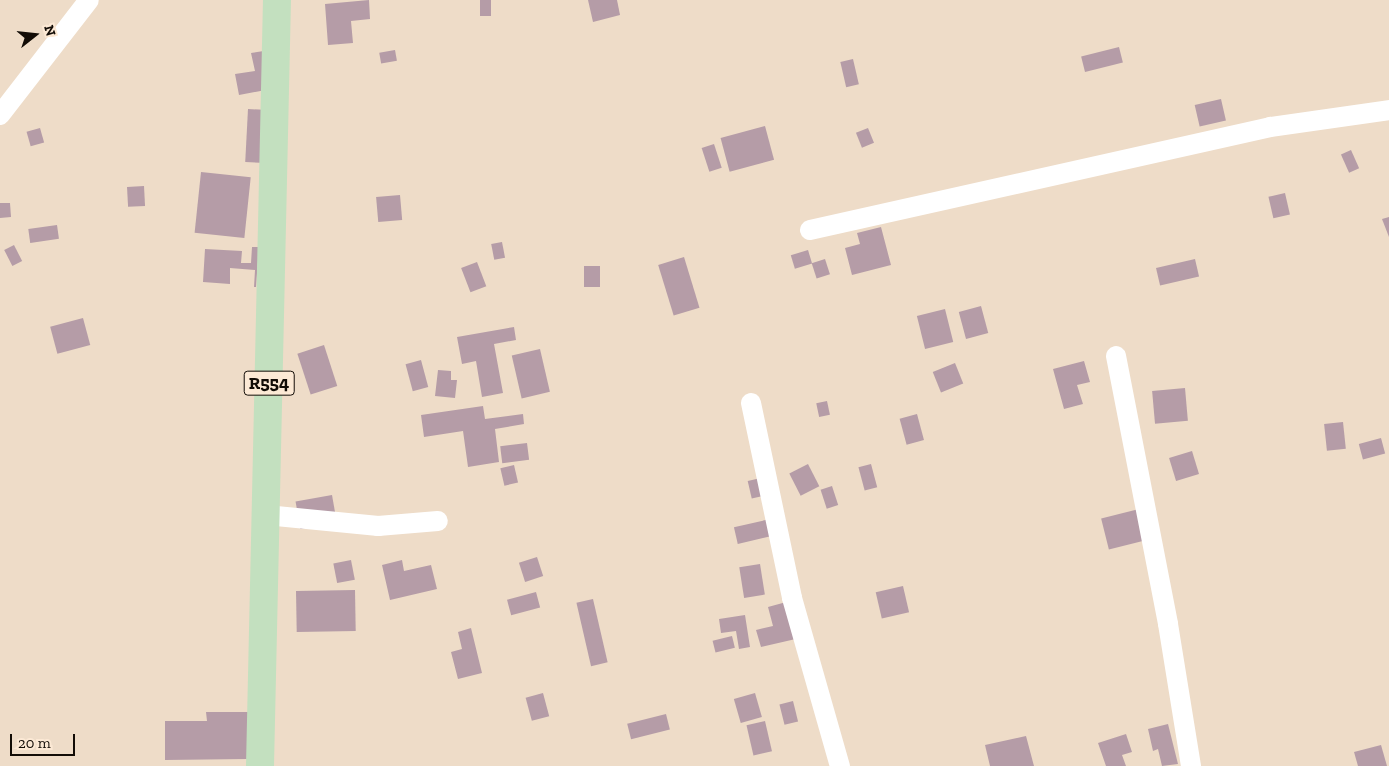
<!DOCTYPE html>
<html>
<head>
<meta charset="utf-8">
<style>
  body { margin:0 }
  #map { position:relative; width:1389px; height:766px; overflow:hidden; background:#eedcc8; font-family:"Zilla Slab",serif }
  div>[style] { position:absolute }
  .building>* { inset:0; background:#b59ca7; transform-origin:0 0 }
  .street>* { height:20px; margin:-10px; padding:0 10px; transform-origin:10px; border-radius:10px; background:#fff }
  .primary>* { height:28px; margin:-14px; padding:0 14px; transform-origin:14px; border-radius:14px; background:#c3e0bf }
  span { translate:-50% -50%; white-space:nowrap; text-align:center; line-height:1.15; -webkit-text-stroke:4.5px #fce9d5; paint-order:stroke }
  .shield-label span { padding:1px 4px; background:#fce9d5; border:1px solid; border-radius:4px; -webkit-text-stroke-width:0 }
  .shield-label { font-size:18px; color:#120c06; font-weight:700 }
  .north { position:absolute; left:10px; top:10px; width:50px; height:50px; -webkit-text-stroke:4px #fce9d5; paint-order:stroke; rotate:74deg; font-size:14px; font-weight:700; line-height:20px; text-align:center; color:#120c06 }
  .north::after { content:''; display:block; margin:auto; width:18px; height:22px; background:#120c06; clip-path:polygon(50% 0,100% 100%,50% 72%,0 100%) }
  .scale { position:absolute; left:10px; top:734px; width:65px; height:22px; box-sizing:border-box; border:2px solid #120c06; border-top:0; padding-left:6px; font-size:15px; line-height:18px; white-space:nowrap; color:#120c06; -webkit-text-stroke:4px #fce9d5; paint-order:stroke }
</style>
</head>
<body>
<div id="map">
  <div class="building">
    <div style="clip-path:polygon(369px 0,370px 19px,351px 21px,353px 43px,328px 45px,325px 4px)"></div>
    <div style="left:480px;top:0;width:11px;height:16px"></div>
    <div style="clip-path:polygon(588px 0,617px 0,620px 15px,593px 22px)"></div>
    <div style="left:1119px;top:47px;width:16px;height:39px;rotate:76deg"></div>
    <div style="clip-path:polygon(270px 50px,276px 88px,239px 95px,235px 74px,255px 71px,251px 53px)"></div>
    <div style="left:395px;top:50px;width:11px;height:16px;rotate:80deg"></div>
    <div style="left:853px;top:59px;width:26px;height:13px;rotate:77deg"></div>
    <div style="left:1221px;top:99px;width:22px;height:27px;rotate:77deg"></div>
    <div style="left:248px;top:109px;width:21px;height:53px;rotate:3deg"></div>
    <div style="left:765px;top:126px;width:35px;height:46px;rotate:75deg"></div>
    <div style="left:40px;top:128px;width:15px;height:14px;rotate:74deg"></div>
    <div style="left:868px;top:128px;width:16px;height:13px;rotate:68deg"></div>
    <div style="left:714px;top:144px;width:25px;height:13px;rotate:72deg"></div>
    <div style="left:1351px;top:150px;width:20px;height:11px;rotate:66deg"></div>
    <div style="left:201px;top:172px;width:50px;height:61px;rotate:6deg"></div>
    <div style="left:144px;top:186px;width:20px;height:17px;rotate:87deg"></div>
    <div style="left:1285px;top:193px;width:22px;height:17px;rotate:77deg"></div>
    <div style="left:400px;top:195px;width:25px;height:24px;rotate:85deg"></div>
    <div style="clip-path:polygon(0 203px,10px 203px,11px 217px,0 218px)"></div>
    <div style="clip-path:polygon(1389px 217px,1389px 237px,1382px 219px)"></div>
    <div style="left:57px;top:225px;width:14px;height:29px;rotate:82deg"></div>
    <div style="clip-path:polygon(881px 227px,891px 265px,852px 275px,845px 248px,860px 244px,857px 233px)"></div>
    <div style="left:502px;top:242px;width:16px;height:11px;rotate:79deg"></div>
    <div style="left:14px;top:245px;width:18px;height:11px;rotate:63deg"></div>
    <div style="clip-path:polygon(252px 247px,259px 247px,256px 287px,254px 287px,255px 270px,230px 268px,230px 284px,203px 282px,205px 249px,242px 251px,241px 263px,251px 263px)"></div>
    <div style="left:808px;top:250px;width:14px;height:18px;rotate:73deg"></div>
    <div style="left:684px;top:257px;width:53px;height:27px;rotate:73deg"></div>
    <div style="left:825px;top:259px;width:16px;height:14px;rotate:72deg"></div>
    <div style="left:1195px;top:259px;width:18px;height:40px;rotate:77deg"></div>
    <div style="left:477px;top:262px;width:26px;height:17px;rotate:69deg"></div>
    <div style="left:584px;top:266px;width:16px;height:21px"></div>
    <div style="left:981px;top:306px;width:28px;height:23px;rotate:75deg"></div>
    <div style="left:945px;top:309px;width:34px;height:29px;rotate:76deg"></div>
    <div style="left:83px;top:318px;width:28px;height:34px;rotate:75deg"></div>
    <div style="clip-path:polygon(514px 327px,516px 340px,494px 344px,503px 393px,482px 397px,476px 361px,462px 364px,457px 337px)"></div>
    <div style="left:324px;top:345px;width:43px;height:28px;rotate:72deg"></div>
    <div style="left:540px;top:349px;width:44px;height:29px;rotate:77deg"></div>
    <div style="left:421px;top:360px;width:28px;height:16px;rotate:75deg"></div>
    <div style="clip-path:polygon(1084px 361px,1090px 382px,1077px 385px,1083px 404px,1064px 409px,1053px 369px)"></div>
    <div style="left:955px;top:363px;width:22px;height:24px;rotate:68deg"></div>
    <div style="clip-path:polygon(438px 370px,451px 371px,451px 380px,457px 380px,455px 398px,435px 396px)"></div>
    <div style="left:1185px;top:388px;width:33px;height:33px;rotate:85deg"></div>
    <div style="left:827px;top:401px;width:14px;height:11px;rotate:78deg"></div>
    <div style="clip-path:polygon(483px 406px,485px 419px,523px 414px,524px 424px,495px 429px,499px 462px,468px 467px,463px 431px,424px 437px,421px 415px)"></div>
    <div style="left:917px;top:414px;width:27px;height:18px;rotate:75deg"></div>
    <div style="left:1343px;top:422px;width:27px;height:19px;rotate:84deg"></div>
    <div style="left:1381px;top:438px;width:16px;height:23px;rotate:75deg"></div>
    <div style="left:527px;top:443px;width:17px;height:27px;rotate:83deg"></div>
    <div style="left:1192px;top:451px;width:24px;height:24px;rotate:73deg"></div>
    <div style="left:808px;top:464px;width:25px;height:21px;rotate:63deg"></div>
    <div style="left:871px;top:464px;width:24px;height:13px;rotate:75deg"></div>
    <div style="left:514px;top:465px;width:18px;height:14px;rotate:77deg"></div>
    <div style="left:774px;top:475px;width:18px;height:27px;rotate:77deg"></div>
    <div style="left:832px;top:486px;width:20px;height:12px;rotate:72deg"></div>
    <div style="left:332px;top:495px;width:28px;height:37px;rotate:80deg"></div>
    <div style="left:1139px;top:509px;width:32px;height:39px;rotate:76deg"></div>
    <div style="left:770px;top:519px;width:17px;height:37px;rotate:77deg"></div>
    <div style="left:537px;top:557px;width:20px;height:19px;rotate:72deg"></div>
    <div style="left:351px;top:560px;width:20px;height:18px;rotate:79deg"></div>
    <div style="clip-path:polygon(402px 560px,404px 571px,431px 565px,437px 589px,390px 600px,382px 565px)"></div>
    <div style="left:760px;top:564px;width:31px;height:21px;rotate:81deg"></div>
    <div style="left:903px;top:586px;width:27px;height:28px;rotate:77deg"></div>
    <div style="left:355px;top:590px;width:41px;height:59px;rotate:89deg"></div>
    <div style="left:536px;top:592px;width:16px;height:30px;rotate:75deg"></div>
    <div style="left:593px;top:599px;width:65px;height:17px;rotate:77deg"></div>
    <div style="clip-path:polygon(790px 601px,800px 638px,761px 647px,756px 630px,773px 626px,768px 607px)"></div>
    <div style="clip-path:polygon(745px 615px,750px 647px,739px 649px,736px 631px,721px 633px,719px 619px)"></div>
    <div style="clip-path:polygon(471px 628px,482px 673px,458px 679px,451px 652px,462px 649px,458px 632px)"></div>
    <div style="left:732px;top:636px;width:12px;height:20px;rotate:76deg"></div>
    <div style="left:543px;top:693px;width:24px;height:18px;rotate:75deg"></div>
    <div style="left:755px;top:693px;width:25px;height:22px;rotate:74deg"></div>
    <div style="left:793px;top:701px;width:21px;height:14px;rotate:76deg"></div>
    <div style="clip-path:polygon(206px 712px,248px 712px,248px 759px,165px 760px,165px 721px,207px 721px)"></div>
    <div style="left:666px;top:714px;width:16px;height:40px;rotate:76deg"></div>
    <div style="left:765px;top:721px;width:31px;height:19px;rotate:77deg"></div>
    <div style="clip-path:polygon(1168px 724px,1178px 764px,1162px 766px,1158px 749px,1153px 751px,1148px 729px)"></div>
    <div style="clip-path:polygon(1126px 734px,1132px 752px,1122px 755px,1126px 766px,1106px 766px,1098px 743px)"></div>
    <div style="clip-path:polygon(1026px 736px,1034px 766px,990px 766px,985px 745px)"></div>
    <div style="clip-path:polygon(1381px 745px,1387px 766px,1358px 766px,1354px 752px)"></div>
  </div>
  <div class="street">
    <div style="left:0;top:115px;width:145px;rotate:-52.3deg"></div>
    <div style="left:810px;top:230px;width:471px;rotate:-12.6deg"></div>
    <div style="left:1270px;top:127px;width:120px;rotate:-8.1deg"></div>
    <div style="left:1116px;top:356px;width:273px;rotate:79deg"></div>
    <div style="left:1168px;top:624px;width:144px;rotate:80.8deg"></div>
    <div style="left:751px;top:403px;width:199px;rotate:78.1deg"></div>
    <div style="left:792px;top:598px;width:175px;rotate:74.1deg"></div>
    <div style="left:266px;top:515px;width:113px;rotate:5.6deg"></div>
    <div style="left:378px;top:526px;width:60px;rotate:-4.8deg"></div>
  </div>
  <div class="primary">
    <div style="left:260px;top:766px;width:766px;rotate:-88.73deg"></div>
  </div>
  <div class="shield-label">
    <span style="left:269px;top:383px">R554</span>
  </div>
  <div class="north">N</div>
  <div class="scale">20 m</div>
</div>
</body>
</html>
